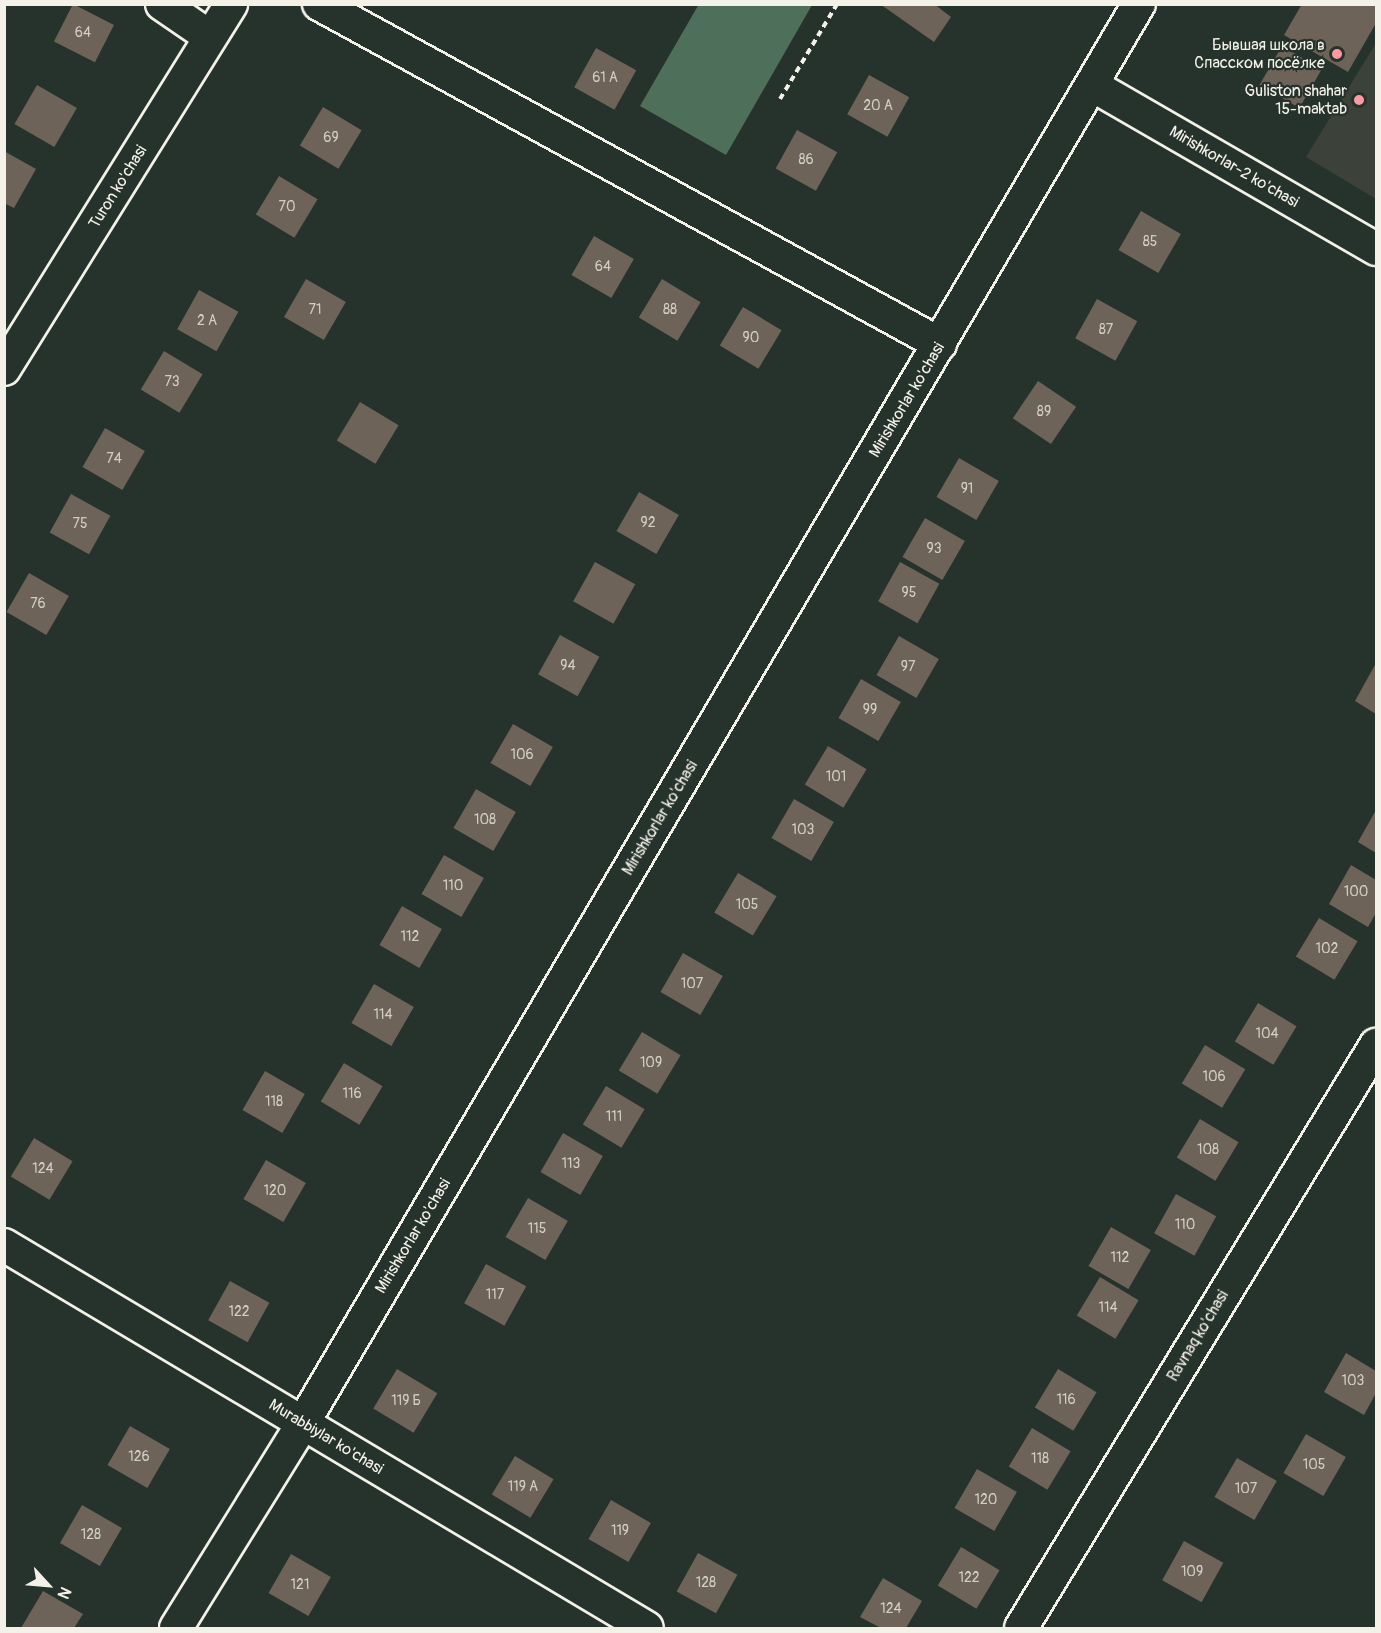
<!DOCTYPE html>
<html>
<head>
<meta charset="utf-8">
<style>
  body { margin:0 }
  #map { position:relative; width:1381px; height:1633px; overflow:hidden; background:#26332d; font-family:Pangolin,sans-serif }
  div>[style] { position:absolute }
  .built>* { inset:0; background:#3c413a }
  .green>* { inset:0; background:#4e705a }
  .building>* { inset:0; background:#6e6359; transform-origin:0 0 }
  .path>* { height:4px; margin-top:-2px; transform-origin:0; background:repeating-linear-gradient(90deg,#f4f1e8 0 6px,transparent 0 10.5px) }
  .roads { filter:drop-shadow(2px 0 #f4f1e8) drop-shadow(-2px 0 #f4f1e8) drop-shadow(0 2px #f4f1e8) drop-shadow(0 -2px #f4f1e8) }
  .street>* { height:32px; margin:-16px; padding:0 16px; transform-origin:16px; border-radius:16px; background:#26332d }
  .dots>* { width:16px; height:16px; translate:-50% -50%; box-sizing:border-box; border:3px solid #26332d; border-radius:50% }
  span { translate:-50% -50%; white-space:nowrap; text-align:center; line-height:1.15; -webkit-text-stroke:4.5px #26332d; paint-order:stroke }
  .number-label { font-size:14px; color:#d2cec4 }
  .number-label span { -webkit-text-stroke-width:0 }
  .poi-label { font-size:16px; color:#f4f1e8 }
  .right { translate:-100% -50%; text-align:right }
  .street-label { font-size:16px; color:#f4f1e8 }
  .frame { position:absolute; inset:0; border:6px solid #f4f1e8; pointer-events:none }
  .north { position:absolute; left:18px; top:1555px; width:60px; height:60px; -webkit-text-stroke:4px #26332d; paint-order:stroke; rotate:116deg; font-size:16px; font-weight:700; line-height:24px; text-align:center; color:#f4f1e8 }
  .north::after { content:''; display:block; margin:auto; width:21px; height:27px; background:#f4f1e8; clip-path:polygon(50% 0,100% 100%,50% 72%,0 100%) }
</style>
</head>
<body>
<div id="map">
  <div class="built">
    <div style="clip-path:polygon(1376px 43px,1376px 199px,1306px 157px)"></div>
  </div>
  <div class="green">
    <div style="clip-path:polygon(699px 4px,812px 5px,726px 155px,640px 106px)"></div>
  </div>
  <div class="building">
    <div style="left:73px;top:4px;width:46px;height:42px;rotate:27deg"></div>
    <div style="clip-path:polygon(880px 4px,934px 4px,951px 17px,934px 42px)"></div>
    <div style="clip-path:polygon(1302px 4px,1376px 4px,1376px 23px,1348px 72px,1284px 35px)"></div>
    <div style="left:1282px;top:46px;width:46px;height:45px;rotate:30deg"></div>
    <div style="left:596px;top:48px;width:46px;height:45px;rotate:29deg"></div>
    <div style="left:869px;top:75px;width:46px;height:45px;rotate:29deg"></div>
    <div style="left:37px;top:85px;width:46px;height:45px;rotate:30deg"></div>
    <div style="left:323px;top:107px;width:45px;height:45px;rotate:31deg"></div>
    <div style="left:797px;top:130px;width:46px;height:44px;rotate:29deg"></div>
    <div style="clip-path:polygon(4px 151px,36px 169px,14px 208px,4px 203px)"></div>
    <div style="left:279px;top:176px;width:45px;height:45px;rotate:31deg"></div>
    <div style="left:1141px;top:211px;width:46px;height:45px;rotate:30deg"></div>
    <div style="left:594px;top:236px;width:46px;height:45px;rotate:30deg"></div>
    <div style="left:306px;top:279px;width:46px;height:44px;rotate:30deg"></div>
    <div style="left:662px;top:279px;width:45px;height:45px;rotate:31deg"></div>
    <div style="left:199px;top:290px;width:45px;height:45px;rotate:29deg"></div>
    <div style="left:1097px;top:299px;width:46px;height:45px;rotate:29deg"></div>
    <div style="left:743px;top:307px;width:45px;height:45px;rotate:31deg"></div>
    <div style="left:164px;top:351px;width:45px;height:45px;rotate:31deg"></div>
    <div style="left:1038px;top:381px;width:46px;height:45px;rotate:34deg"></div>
    <div style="left:360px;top:402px;width:45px;height:45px;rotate:31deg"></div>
    <div style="left:105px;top:428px;width:46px;height:45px;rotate:30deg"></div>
    <div style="left:959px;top:458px;width:46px;height:45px;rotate:30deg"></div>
    <div style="left:639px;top:492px;width:46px;height:45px;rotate:30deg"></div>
    <div style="left:71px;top:494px;width:45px;height:44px;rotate:29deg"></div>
    <div style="left:925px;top:518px;width:46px;height:45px;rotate:30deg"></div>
    <div style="left:595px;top:562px;width:46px;height:45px;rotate:29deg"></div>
    <div style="left:900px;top:562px;width:45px;height:45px;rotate:29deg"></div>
    <div style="left:29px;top:573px;width:46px;height:45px;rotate:30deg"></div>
    <div style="left:560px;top:635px;width:45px;height:45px;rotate:29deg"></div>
    <div style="left:899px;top:636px;width:46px;height:45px;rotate:30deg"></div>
    <div style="clip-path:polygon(1376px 663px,1376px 714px,1355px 701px)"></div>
    <div style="left:861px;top:679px;width:46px;height:45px;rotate:30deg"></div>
    <div style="left:513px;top:724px;width:46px;height:45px;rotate:30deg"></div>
    <div style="left:828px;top:746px;width:45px;height:45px;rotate:31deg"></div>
    <div style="left:476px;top:789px;width:46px;height:45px;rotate:30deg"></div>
    <div style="left:794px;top:799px;width:46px;height:45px;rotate:30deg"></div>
    <div style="clip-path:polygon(1376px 810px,1376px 853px,1358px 842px)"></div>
    <div style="left:444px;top:855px;width:46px;height:45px;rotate:30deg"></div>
    <div style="clip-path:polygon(1351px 865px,1376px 880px,1376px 913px,1368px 927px,1329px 904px)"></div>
    <div style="left:738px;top:873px;width:45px;height:46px;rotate:31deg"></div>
    <div style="left:402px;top:906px;width:46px;height:45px;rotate:30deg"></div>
    <div style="left:1319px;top:918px;width:45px;height:45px;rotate:31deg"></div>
    <div style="left:683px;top:953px;width:46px;height:45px;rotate:30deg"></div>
    <div style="left:374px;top:984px;width:46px;height:45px;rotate:30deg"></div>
    <div style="left:1258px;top:1003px;width:45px;height:45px;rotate:31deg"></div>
    <div style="left:642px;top:1032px;width:45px;height:45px;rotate:31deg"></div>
    <div style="left:1205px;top:1045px;width:47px;height:45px;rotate:31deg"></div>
    <div style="left:344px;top:1063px;width:45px;height:45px;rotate:31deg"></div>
    <div style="left:265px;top:1071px;width:46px;height:45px;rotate:30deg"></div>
    <div style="left:606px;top:1086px;width:45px;height:45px;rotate:31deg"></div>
    <div style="left:1200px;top:1119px;width:45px;height:45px;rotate:31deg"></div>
    <div style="left:563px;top:1133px;width:46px;height:45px;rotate:30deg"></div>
    <div style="left:34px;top:1138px;width:45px;height:45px;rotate:31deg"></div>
    <div style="left:266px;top:1160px;width:46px;height:45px;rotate:30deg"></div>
    <div style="left:1176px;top:1194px;width:46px;height:45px;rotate:29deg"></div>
    <div style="left:528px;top:1198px;width:46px;height:45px;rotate:30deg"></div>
    <div style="left:1111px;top:1227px;width:46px;height:45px;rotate:30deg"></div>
    <div style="left:486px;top:1264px;width:46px;height:45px;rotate:29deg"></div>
    <div style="left:1100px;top:1277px;width:45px;height:45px;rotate:31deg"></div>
    <div style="left:230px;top:1281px;width:45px;height:45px;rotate:29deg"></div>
    <div style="clip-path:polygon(1346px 1353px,1376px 1371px,1376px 1393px,1364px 1415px,1324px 1392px)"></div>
    <div style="left:397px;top:1369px;width:47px;height:46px;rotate:31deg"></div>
    <div style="left:1058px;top:1369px;width:45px;height:45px;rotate:31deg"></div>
    <div style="left:130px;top:1426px;width:46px;height:45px;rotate:30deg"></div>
    <div style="left:1032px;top:1428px;width:45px;height:45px;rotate:31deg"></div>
    <div style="left:1306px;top:1434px;width:46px;height:45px;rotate:30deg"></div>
    <div style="left:515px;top:1456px;width:45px;height:45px;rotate:31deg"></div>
    <div style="left:1237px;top:1458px;width:46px;height:45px;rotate:30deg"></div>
    <div style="left:977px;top:1469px;width:46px;height:45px;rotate:30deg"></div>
    <div style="left:611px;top:1500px;width:46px;height:45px;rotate:30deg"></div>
    <div style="left:82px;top:1505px;width:46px;height:44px;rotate:30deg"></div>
    <div style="left:1184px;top:1541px;width:45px;height:45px;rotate:29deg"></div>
    <div style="left:961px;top:1547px;width:45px;height:45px;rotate:31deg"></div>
    <div style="left:698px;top:1553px;width:45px;height:44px;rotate:29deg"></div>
    <div style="left:291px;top:1554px;width:46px;height:45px;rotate:30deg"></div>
    <div style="clip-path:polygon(883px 1578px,922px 1601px,906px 1628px,881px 1628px,860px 1617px)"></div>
    <div style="clip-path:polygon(43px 1591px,83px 1614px,74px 1628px,21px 1628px)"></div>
  </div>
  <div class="path">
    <div style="left:780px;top:99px;width:111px;rotate:-59deg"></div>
  </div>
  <div class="roads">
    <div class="street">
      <div style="left:162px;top:4px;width:58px;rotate:34.5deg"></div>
      <div style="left:319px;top:4px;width:708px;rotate:28.7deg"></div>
      <div style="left:1092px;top:85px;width:328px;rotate:30deg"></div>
      <div style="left:4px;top:369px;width:430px;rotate:-58.1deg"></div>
      <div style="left:4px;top:1245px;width:748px;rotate:30.78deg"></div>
      <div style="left:176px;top:1628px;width:241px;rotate:-58.2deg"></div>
      <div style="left:303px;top:1423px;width:1647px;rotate:-59.5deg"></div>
      <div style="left:1021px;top:1628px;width:683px;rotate:-58.66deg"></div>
    </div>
  </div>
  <div class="dots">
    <div style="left:1337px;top:54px;background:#ff9aa2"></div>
    <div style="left:1359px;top:100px;background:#ff9aa2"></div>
  </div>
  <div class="number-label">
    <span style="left:83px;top:33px">64</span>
    <span style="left:605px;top:78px">61 А</span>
    <span style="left:878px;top:106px">20 А</span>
    <span style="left:331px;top:138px">69</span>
    <span style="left:806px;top:160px">86</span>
    <span style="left:287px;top:207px">70</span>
    <span style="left:1150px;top:242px">85</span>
    <span style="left:603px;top:267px">64</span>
    <span style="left:315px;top:310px">71</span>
    <span style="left:670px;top:310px">88</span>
    <span style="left:207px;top:321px">2 А</span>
    <span style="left:1106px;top:330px">87</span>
    <span style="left:751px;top:338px">90</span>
    <span style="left:172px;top:382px">73</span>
    <span style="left:1044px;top:412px">89</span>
    <span style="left:114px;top:459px">74</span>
    <span style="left:967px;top:489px">91</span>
    <span style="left:648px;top:523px">92</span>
    <span style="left:80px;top:524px">75</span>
    <span style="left:934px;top:549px">93</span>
    <span style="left:909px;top:593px">95</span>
    <span style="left:38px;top:604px">76</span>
    <span style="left:568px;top:666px">94</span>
    <span style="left:908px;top:667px">97</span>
    <span style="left:870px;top:710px">99</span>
    <span style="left:522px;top:755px">106</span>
    <span style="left:836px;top:777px">101</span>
    <span style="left:485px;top:820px">108</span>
    <span style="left:803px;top:830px">103</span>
    <span style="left:453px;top:886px">110</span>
    <span style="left:1356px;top:892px">100</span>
    <span style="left:747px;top:905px">105</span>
    <span style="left:410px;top:937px">112</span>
    <span style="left:1327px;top:949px">102</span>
    <span style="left:692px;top:984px">107</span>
    <span style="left:383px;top:1015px">114</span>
    <span style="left:1267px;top:1034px">104</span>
    <span style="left:651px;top:1063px">109</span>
    <span style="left:1214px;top:1077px">106</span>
    <span style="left:352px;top:1094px">116</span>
    <span style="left:274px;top:1102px">118</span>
    <span style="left:614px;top:1117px">111</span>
    <span style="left:1208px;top:1150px">108</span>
    <span style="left:571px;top:1164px">113</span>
    <span style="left:43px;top:1169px">124</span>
    <span style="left:275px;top:1191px">120</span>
    <span style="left:1185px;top:1225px">110</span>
    <span style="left:537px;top:1229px">115</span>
    <span style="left:1120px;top:1258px">112</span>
    <span style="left:495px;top:1295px">117</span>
    <span style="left:1108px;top:1308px">114</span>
    <span style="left:239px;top:1312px">122</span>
    <span style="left:1353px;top:1381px">103</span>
    <span style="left:1066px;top:1400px">116</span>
    <span style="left:406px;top:1401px">119 Б</span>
    <span style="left:139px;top:1457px">126</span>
    <span style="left:1040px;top:1459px">118</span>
    <span style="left:1314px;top:1465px">105</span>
    <span style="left:523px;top:1487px">119 А</span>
    <span style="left:1246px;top:1489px">107</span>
    <span style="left:986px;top:1500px">120</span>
    <span style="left:620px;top:1531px">119</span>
    <span style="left:91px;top:1535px">128</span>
    <span style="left:1192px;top:1572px">109</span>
    <span style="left:969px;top:1578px">122</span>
    <span style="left:706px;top:1583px">128</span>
    <span style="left:300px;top:1585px">121</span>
    <span style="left:891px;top:1609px">124</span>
  </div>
  <div class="poi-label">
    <span class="right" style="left:1325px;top:54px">Бывшая школа в<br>Спасском посёлке</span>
    <span class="right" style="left:1347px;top:100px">Guliston shahar<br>15-maktab</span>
  </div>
  <div class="street-label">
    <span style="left:1234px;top:167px;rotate:30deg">Mirishkorlar-2 ko'chasi</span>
    <span style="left:118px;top:187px;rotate:-58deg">Turon ko'chasi</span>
    <span style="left:907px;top:400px;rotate:-59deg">Mirishkorlar ko'chasi</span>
    <span style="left:660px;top:818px;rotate:-59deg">Mirishkorlar ko'chasi</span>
    <span style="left:413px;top:1236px;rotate:-59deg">Mirishkorlar ko'chasi</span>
    <span style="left:1198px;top:1336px;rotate:-59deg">Ravnaq ko'chasi</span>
    <span style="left:326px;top:1437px;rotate:31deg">Murabbiylar ko'chasi</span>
  </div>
  <div class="frame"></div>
  <div class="north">N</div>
</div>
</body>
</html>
